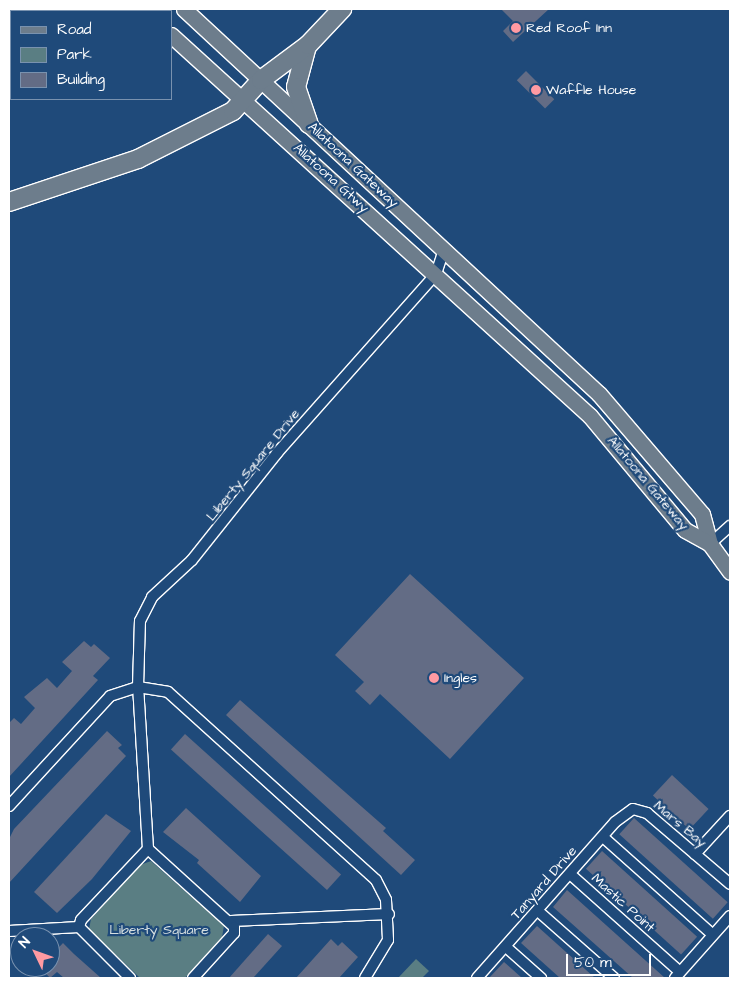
<!DOCTYPE html>
<html>
<head>
<meta charset="utf-8">
<style>
  body { margin:0 }
  #map { position:relative; width:739px; height:987px; overflow:hidden; background:#1f4a7a; font-family:"Architects Daughter",sans-serif }
  div>[style] { position:absolute }
  .green>* { inset:0; background:#5a7e83 }
  .building>* { inset:0; background:#636c85; transform-origin:0 0 }
  .roads { filter:drop-shadow(1px 0 #fff) drop-shadow(-1px 0 #fff) drop-shadow(0 1px #fff) drop-shadow(0 -1px #fff) }
  .minor>* { height:10px; margin:-5px; padding:0 5px; transform-origin:5px; border-radius:5px; background:#1f4a7a }
  .primary>* { height:15px; margin:-7.5px; padding:0 7.5px; transform-origin:7.5px; border-radius:7.5px; background:#6d7d8c }
  .motorway>* { height:18px; margin:-9px; padding:0 9px; transform-origin:9px; border-radius:9px; background:#6d7d8c }
  .dots>* { width:14px; height:14px; translate:-50% -50%; box-sizing:border-box; border:2px solid #1f4a7a; border-radius:50% }
  span { translate:-50% -50%; white-space:nowrap; text-align:center; line-height:1.15; -webkit-text-stroke:4.5px #1f4a7a; paint-order:stroke }
  .poi-label { font-size:14px; color:#fff }
  .left { translate:0 -50%; text-align:left }
  .street-label { font-size:14px; color:#fff }
  .park-label { font-size:14px; color:#d6dfe0 }
  .frame { position:absolute; inset:0; border:10px solid #fff; pointer-events:none }
  .legend { position:absolute; left:10px; top:10px; width:162px; height:90px; box-sizing:border-box; background:#1f4a7a; border:1px solid #7992af; margin:0; padding:6px 9px; list-style:none; font-size:15px; color:#fff }
  .legend li { display:flex; align-items:center; gap:10px; height:25px }
  .legend b { width:25px; border:1px solid #7992af }
  .north { position:absolute; left:10px; top:927px; width:50px; height:50px; box-sizing:border-box; background:#1f4a7a; border:1px solid #7992af; border-radius:50%; rotate:312deg; font-size:14px; font-weight:700; line-height:20px; text-align:center; color:#fff }
  .north::after { content:''; display:block; margin:auto; width:18px; height:22px; background:#ff9aa2; clip-path:polygon(50% 0,100% 100%,50% 72%,0 100%) }
  .scale { position:absolute; left:566px; top:954px; width:85px; height:22px; box-sizing:border-box; border:2px solid #fff; border-top:0; padding-left:6px; font-size:15px; line-height:18px; white-space:nowrap; color:#fff; -webkit-text-stroke:4px #1f4a7a; paint-order:stroke }
</style>
</head>
<body>
<div id="map">
  <div class="green">
    <div style="clip-path:polygon(151px 861px,224px 926px,222px 937px,185px 978px,140px 978px,89px 929px,91px 919px,140px 865px)"></div>
    <div style="clip-path:polygon(416px 959px,429px 971px,422px 978px,398px 978px)"></div>
  </div>
  <div class="building">
    <div style="clip-path:polygon(501px 9px,549px 9px,513px 42px,503px 31px,513px 21px)"></div>
    <div style="left:526px;top:71px;width:40px;height:13px;rotate:45deg"></div>
    <div style="clip-path:polygon(410px 574px,524px 678px,450px 759px,380px 694px,370px 705px,355px 691px,364px 682px,335px 655px)"></div>
    <div style="clip-path:polygon(84px 641px,91px 647px,94px 644px,110px 658px,93px 676px,98px 680px,9px 777px,9px 723px,14px 718px,21px 724px,35px 708px,24px 697px,47px 678px,57px 688px,72px 671px,62px 662px)"></div>
    <div style="clip-path:polygon(240px 700px,386px 828px,383px 831px,415px 860px,401px 875px,226px 715px)"></div>
    <div style="clip-path:polygon(107px 731px,122px 745px,118px 748px,126px 756px,9px 883px,9px 839px,14px 829px)"></div>
    <div style="left:185px;top:734px;width:210px;height:21px;rotate:42deg"></div>
    <div style="left:672px;top:775px;width:50px;height:28px;rotate:43deg"></div>
    <div style="clip-path:polygon(186px 808px,261px 876px,240px 902px,197px 863px,199px 860px,163px 832px)"></div>
    <div style="clip-path:polygon(106px 814px,131px 831px,92px 879px,57px 913px,34px 892px)"></div>
    <div style="left:634px;top:818px;width:126px;height:22px;rotate:42deg"></div>
    <div style="left:602px;top:851px;width:128px;height:24px;rotate:42deg"></div>
    <div style="clip-path:polygon(567px 890px,626px 943px,665px 978px,633px 978px,606px 954px,553px 907px)"></div>
    <div style="clip-path:polygon(537px 926px,595px 978px,560px 978px,521px 943px)"></div>
    <div style="clip-path:polygon(268px 934px,282px 946px,253px 978px,229px 978px)"></div>
    <div style="clip-path:polygon(331px 939px,338px 946px,342px 942px,358px 957px,339px 978px,296px 978px)"></div>
    <div style="clip-path:polygon(63px 943px,74px 954px,101px 978px,64px 978px,57px 972px,50px 978px,40px 967px,50px 967px,50px 957px)"></div>
    <div style="clip-path:polygon(504px 962px,522px 978px,489px 978px)"></div>
  </div>
  <div class="roads">
    <div class="minor">
      <div style="left:710px;top:544px;width:27px;rotate:-42deg"></div>
      <div style="left:9px;top:806px;width:149px;rotate:-47.4deg"></div>
      <div style="left:110px;top:696px;width:29px;rotate:-18deg"></div>
      <div style="left:138px;top:687px;width:30px;rotate:9deg"></div>
      <div style="left:168px;top:692px;width:280px;rotate:42.1deg"></div>
      <div style="left:376px;top:880px;width:22px;rotate:63deg"></div>
      <div style="left:386px;top:900px;width:40px;rotate:87.1deg"></div>
      <div style="left:388px;top:940px;width:44px;rotate:121.2deg"></div>
      <div style="left:603px;top:837px;width:147px;rotate:41.7deg"></div>
      <div style="left:148px;top:849px;width:162px;rotate:-93.5deg"></div>
      <div style="left:138px;top:687px;width:66px;rotate:-88.3deg"></div>
      <div style="left:140px;top:621px;width:27px;rotate:-63deg"></div>
      <div style="left:152px;top:597px;width:54px;rotate:-42.8deg"></div>
      <div style="left:192px;top:560px;width:137px;rotate:-51.5deg"></div>
      <div style="left:277px;top:453px;width:239px;rotate:-48.4deg"></div>
      <div style="left:436px;top:274px;width:25px;rotate:-72deg"></div>
      <div style="left:695px;top:854px;width:52px;rotate:-47.4deg"></div>
      <div style="left:570px;top:874px;width:147px;rotate:41.7deg"></div>
      <div style="left:538px;top:911px;width:101px;rotate:41.4deg"></div>
      <div style="left:231px;top:921px;width:158px;rotate:-2.5deg"></div>
      <div style="left:9px;top:931px;width:70px;rotate:-3.3deg"></div>
      <div style="left:506px;top:947px;width:47px;rotate:41.5deg"></div>
      <div style="left:130px;top:978px;width:72px;rotate:-135deg"></div>
      <div style="left:79px;top:927px;width:7px;rotate:-74deg"></div>
      <div style="left:81px;top:920px;width:98px;rotate:-46.7deg"></div>
      <div style="left:148px;top:849px;width:116px;rotate:42.2deg"></div>
      <div style="left:234px;top:927px;width:6px;rotate:90deg"></div>
      <div style="left:234px;top:933px;width:61px;rotate:132.3deg"></div>
      <div style="left:477px;top:978px;width:208px;rotate:-48.5deg"></div>
      <div style="left:615px;top:822px;width:22px;rotate:-36deg"></div>
      <div style="left:633px;top:809px;width:15px;rotate:16deg"></div>
      <div style="left:647px;top:813px;width:109px;rotate:40.5deg"></div>
      <div style="left:675px;top:978px;width:83px;rotate:-48.4deg"></div>
    </div>
    <div class="primary">
      <div style="left:142px;top:9px;width:4px;rotate:34deg"></div>
      <div style="left:184px;top:9px;width:566px;rotate:42.85deg"></div>
      <div style="left:599px;top:394px;width:158px;rotate:49.4deg"></div>
      <div style="left:702px;top:514px;width:31px;rotate:75deg"></div>
      <div style="left:710px;top:544px;width:34px;rotate:54deg"></div>
      <div style="left:171px;top:35px;width:566px;rotate:42.28deg"></div>
      <div style="left:590px;top:416px;width:148px;rotate:50.2deg"></div>
      <div style="left:685px;top:530px;width:29px;rotate:29deg"></div>
    </div>
    <div class="motorway">
      <div style="left:77px;top:11px;width:4px;rotate:-27deg"></div>
      <div style="left:307px;top:46px;width:42px;rotate:105deg"></div>
      <div style="left:296px;top:87px;width:39px;rotate:71deg"></div>
      <div style="left:9px;top:51px;width:2px;rotate:-27deg"></div>
      <div style="left:9px;top:202px;width:136px;rotate:-18.4deg"></div>
      <div style="left:138px;top:159px;width:106px;rotate:-26.8deg"></div>
      <div style="left:233px;top:111px;width:42px;rotate:-47.9deg"></div>
      <div style="left:261px;top:80px;width:59px;rotate:-36.7deg"></div>
      <div style="left:308px;top:45px;width:50px;rotate:-46.6deg"></div>
    </div>
  </div>
  <div class="dots">
    <div style="left:516px;top:28px;background:#ff9aa2"></div>
    <div style="left:536px;top:90px;background:#ff9aa2"></div>
    <div style="left:434px;top:678px;background:#ff9aa2"></div>
  </div>
  <div class="poi-label">
    <span class="left" style="left:526px;top:28px">Red Roof Inn</span>
    <span class="left" style="left:546px;top:90px">Waffle House</span>
    <span class="left" style="left:444px;top:678px">Ingles</span>
  </div>
  <div class="street-label">
    <span style="left:353px;top:165px;rotate:43deg">Allatoona Gateway</span>
    <span style="left:331px;top:178px;rotate:42deg">Allatoona Gtwy</span>
    <span style="left:253px;top:465px;rotate:-51deg">Liberty Square Drive</span>
    <span style="left:648px;top:483px;rotate:50deg">Allatoona Gateway</span>
    <span style="left:680px;top:824px;rotate:40deg">Mars Bay</span>
    <span style="left:544px;top:883px;rotate:-49deg">Tanyard Drive</span>
    <span style="left:623px;top:903px;rotate:42deg">Mastic Point</span>
  </div>
  <div class="park-label">
    <span style="left:159px;top:930px">Liberty Square</span>
  </div>
  <div class="frame"></div>
  <ul class="legend">
  <li><b style="height:6px;background:#6d7d8c"></b>Road</li>
  <li><b style="height:14px;background:#5a7e83"></b>Park</li>
  <li><b style="height:14px;background:#636c85"></b>Building</li>
  </ul>
  <div class="north">N</div>
  <div class="scale">50 m</div>
</div>
</body>
</html>
